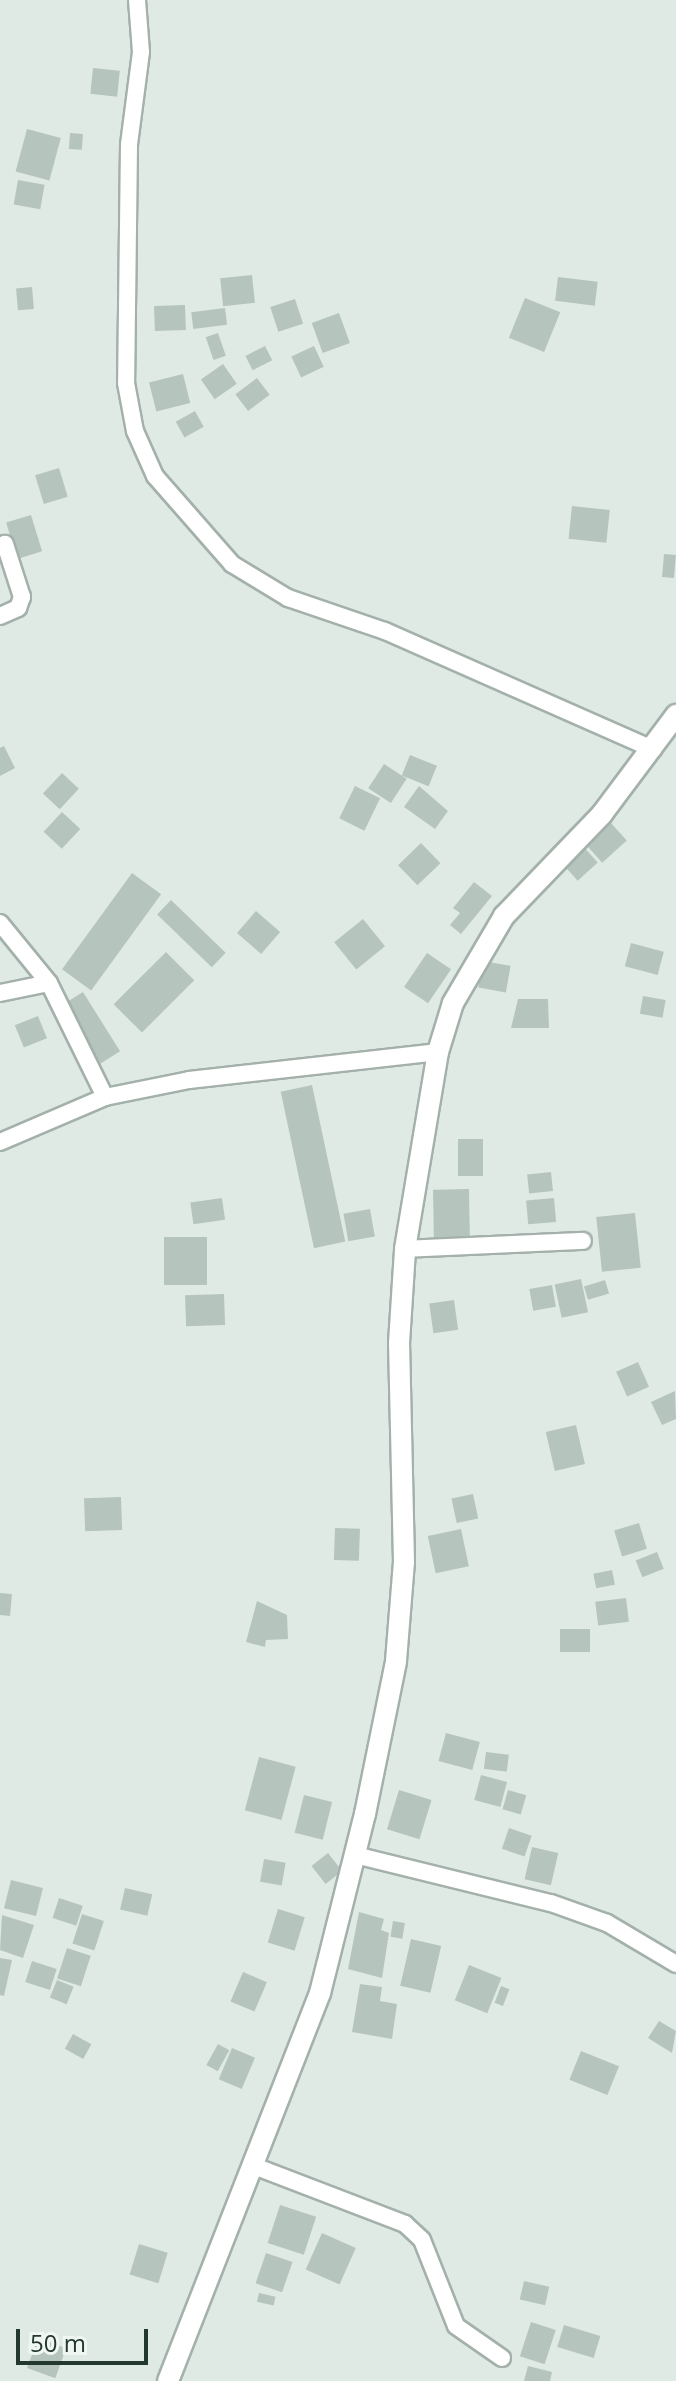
<!DOCTYPE html>
<html>
<head>
<meta charset="utf-8">
<style>
  body { margin:0 }
  #map { position:relative; width:676px; height:2381px; overflow:hidden; background:#e0eae5; font-family:"Open Sans",sans-serif }
  div>[style] { position:absolute }
  .building>* { inset:0; background:#b6c4be; transform-origin:0 0 }
  .roads { filter:drop-shadow(2px 0 #a4b1ab) drop-shadow(-2px 0 #a4b1ab) drop-shadow(0 2px #a4b1ab) drop-shadow(0 -2px #a4b1ab) }
  .minor>* { height:16px; margin:-8px; padding:0 8px; transform-origin:8px; border-radius:8px; background:#fff }
  .tertiary>* { height:20px; margin:-10px; padding:0 10px; transform-origin:10px; border-radius:10px; background:#fff }
  span { translate:-50% -50%; white-space:nowrap; text-align:center; line-height:1.15; -webkit-text-stroke:6px #f0f7f3; paint-order:stroke }
  .scale { position:absolute; left:16px; top:2329px; width:132px; height:36px; box-sizing:border-box; border:4px solid #233831; border-top:0; padding-left:10px; font-size:24px; line-height:28px; white-space:nowrap; color:#233831; -webkit-text-stroke:6px #f0f7f3; paint-order:stroke }
</style>
</head>
<body>
<div id="map">
  <div class="building">
    <div style="left:93px;top:68px;width:27px;height:26px;rotate:6deg"></div>
    <div style="left:27px;top:129px;width:35px;height:44px;rotate:15deg"></div>
    <div style="left:70px;top:133px;width:13px;height:16px;rotate:4deg"></div>
    <div style="left:18px;top:180px;width:27px;height:25px;rotate:10deg"></div>
    <div style="left:252px;top:275px;width:28px;height:32px;rotate:84deg"></div>
    <div style="left:558px;top:277px;width:40px;height:24px;rotate:7deg"></div>
    <div style="left:32px;top:287px;width:22px;height:16px;rotate:85deg"></div>
    <div style="left:525px;top:298px;width:38px;height:43px;rotate:22deg"></div>
    <div style="left:295px;top:299px;width:26px;height:26px;rotate:72deg"></div>
    <div style="left:185px;top:305px;width:25px;height:31px;rotate:88deg"></div>
    <div style="left:225px;top:308px;width:17px;height:34px;rotate:83deg"></div>
    <div style="left:339px;top:313px;width:32px;height:29px;rotate:70deg"></div>
    <div style="left:218px;top:333px;width:24px;height:13px;rotate:71deg"></div>
    <div style="left:265px;top:346px;width:16px;height:22px;rotate:63deg"></div>
    <div style="left:314px;top:346px;width:23px;height:25px;rotate:65deg"></div>
    <div style="left:223px;top:364px;width:24px;height:27px;rotate:55deg"></div>
    <div style="left:183px;top:374px;width:30px;height:35px;rotate:76deg"></div>
    <div style="left:257px;top:378px;width:21px;height:27px;rotate:53deg"></div>
    <div style="left:195px;top:411px;width:18px;height:22px;rotate:61deg"></div>
    <div style="left:59px;top:468px;width:30px;height:25px;rotate:73deg"></div>
    <div style="left:572px;top:506px;width:38px;height:33px;rotate:6deg"></div>
    <div style="left:31px;top:515px;width:38px;height:26px;rotate:73deg"></div>
    <div style="left:664px;top:554px;width:12px;height:23px;rotate:5deg"></div>
    <div style="clip-path:polygon(4px 746px,15px 768px,0 776px,0 748px)"></div>
    <div style="left:410px;top:755px;width:29px;height:22px;rotate:22deg"></div>
    <div style="left:384px;top:764px;width:27px;height:29px;rotate:33deg"></div>
    <div style="left:62px;top:773px;width:23px;height:28px;rotate:43deg"></div>
    <div style="left:355px;top:786px;width:28px;height:36px;rotate:26deg"></div>
    <div style="clip-path:polygon(419px 786px,448px 811px,435px 829px,404px 807px)"></div>
    <div style="left:62px;top:812px;width:25px;height:27px;rotate:43deg"></div>
    <div style="left:610px;top:822px;width:25px;height:33px;rotate:48deg"></div>
    <div style="left:421px;top:843px;width:28px;height:32px;rotate:46deg"></div>
    <div style="left:581px;top:844px;width:25px;height:27px;rotate:48deg"></div>
    <div style="left:132px;top:873px;width:36px;height:119px;rotate:36deg"></div>
    <div style="clip-path:polygon(474px 882px,492px 896px,461px 934px,450px 925px,460px 913px,453px 908px)"></div>
    <div style="left:171px;top:900px;width:76px;height:20px;rotate:44deg"></div>
    <div style="left:256px;top:911px;width:32px;height:29px;rotate:41deg"></div>
    <div style="left:363px;top:919px;width:35px;height:37px;rotate:51deg"></div>
    <div style="left:631px;top:943px;width:34px;height:24px;rotate:15deg"></div>
    <div style="left:166px;top:952px;width:40px;height:74px;rotate:45deg"></div>
    <div style="left:427px;top:953px;width:29px;height:41px;rotate:34deg"></div>
    <div style="left:483px;top:961px;width:28px;height:27px;rotate:10deg"></div>
    <div style="left:83px;top:992px;width:70px;height:24px;rotate:58deg"></div>
    <div style="left:643px;top:996px;width:23px;height:18px;rotate:10deg"></div>
    <div style="clip-path:polygon(518px 999px,548px 999px,549px 1028px,511px 1028px)"></div>
    <div style="left:38px;top:1016px;width:24px;height:25px;rotate:68deg"></div>
    <div style="left:312px;top:1085px;width:160px;height:32px;rotate:78deg"></div>
    <div style="left:483px;top:1139px;width:37px;height:25px;rotate:90deg"></div>
    <div style="left:551px;top:1172px;width:19px;height:24px;rotate:84deg"></div>
    <div style="left:469px;top:1189px;width:52px;height:36px;rotate:89deg"></div>
    <div style="left:222px;top:1198px;width:22px;height:32px;rotate:82deg"></div>
    <div style="left:554px;top:1198px;width:24px;height:28px;rotate:85deg"></div>
    <div style="left:370px;top:1209px;width:28px;height:27px;rotate:80deg"></div>
    <div style="left:635px;top:1213px;width:55px;height:39px;rotate:84deg"></div>
    <div style="left:164px;top:1237px;width:43px;height:48px"></div>
    <div style="left:581px;top:1279px;width:34px;height:27px;rotate:78deg"></div>
    <div style="left:605px;top:1280px;width:14px;height:22px;rotate:73deg"></div>
    <div style="left:552px;top:1285px;width:22px;height:23px;rotate:80deg"></div>
    <div style="left:224px;top:1294px;width:31px;height:39px;rotate:88deg"></div>
    <div style="left:454px;top:1300px;width:30px;height:25px;rotate:82deg"></div>
    <div style="left:638px;top:1362px;width:27px;height:24px;rotate:66deg"></div>
    <div style="clip-path:polygon(675px 1391px,676px 1419px,662px 1425px,651px 1402px)"></div>
    <div style="left:576px;top:1425px;width:40px;height:31px;rotate:77deg"></div>
    <div style="left:473px;top:1494px;width:25px;height:22px;rotate:78deg"></div>
    <div style="left:121px;top:1497px;width:33px;height:37px;rotate:88deg"></div>
    <div style="left:639px;top:1523px;width:27px;height:26px;rotate:73deg"></div>
    <div style="left:335px;top:1528px;width:25px;height:32px;rotate:2deg"></div>
    <div style="left:461px;top:1529px;width:38px;height:34px;rotate:78deg"></div>
    <div style="left:657px;top:1552px;width:18px;height:23px;rotate:68deg"></div>
    <div style="left:612px;top:1570px;width:15px;height:19px;rotate:79deg"></div>
    <div style="left:0;top:1593px;width:12px;height:22px;rotate:5deg"></div>
    <div style="left:626px;top:1598px;width:24px;height:31px;rotate:83deg"></div>
    <div style="clip-path:polygon(257px 1601px,287px 1615px,288px 1639px,266px 1640px,265px 1647px,246px 1642px)"></div>
    <div style="left:560px;top:1629px;width:30px;height:23px"></div>
    <div style="left:446px;top:1733px;width:35px;height:29px;rotate:15deg"></div>
    <div style="left:486px;top:1752px;width:23px;height:17px;rotate:7deg"></div>
    <div style="left:259px;top:1757px;width:38px;height:55px;rotate:15deg"></div>
    <div style="left:481px;top:1775px;width:27px;height:26px;rotate:15deg"></div>
    <div style="left:399px;top:1790px;width:34px;height:41px;rotate:17deg"></div>
    <div style="left:508px;top:1790px;width:19px;height:20px;rotate:16deg"></div>
    <div style="left:304px;top:1795px;width:29px;height:39px;rotate:14deg"></div>
    <div style="left:509px;top:1828px;width:24px;height:22px;rotate:19deg"></div>
    <div style="left:532px;top:1847px;width:27px;height:33px;rotate:13deg"></div>
    <div style="left:328px;top:1853px;width:23px;height:21px;rotate:52deg"></div>
    <div style="left:264px;top:1859px;width:22px;height:23px;rotate:10deg"></div>
    <div style="left:11px;top:1880px;width:33px;height:29px;rotate:14deg"></div>
    <div style="left:125px;top:1888px;width:28px;height:22px;rotate:13deg"></div>
    <div style="left:59px;top:1898px;width:25px;height:21px;rotate:18deg"></div>
    <div style="left:278px;top:1909px;width:28px;height:35px;rotate:17deg"></div>
    <div style="clip-path:polygon(359px 1912px,384px 1919px,381px 1930px,389px 1933px,382px 1978px,348px 1969px)"></div>
    <div style="left:82px;top:1914px;width:23px;height:31px;rotate:18deg"></div>
    <div style="clip-path:polygon(2px 1915px,34px 1925px,23px 1958px,0 1950px)"></div>
    <div style="left:393px;top:1921px;width:12px;height:16px;rotate:9deg"></div>
    <div style="left:411px;top:1939px;width:31px;height:48px;rotate:13deg"></div>
    <div style="left:67px;top:1948px;width:25px;height:32px;rotate:18deg"></div>
    <div style="clip-path:polygon(0 1958px,12px 1960px,4px 1996px,0 1995px)"></div>
    <div style="left:32px;top:1961px;width:26px;height:22px;rotate:18deg"></div>
    <div style="left:469px;top:1965px;width:35px;height:38px;rotate:22deg"></div>
    <div style="left:243px;top:1972px;width:26px;height:32px;rotate:23deg"></div>
    <div style="left:57px;top:1980px;width:18px;height:19px;rotate:22deg"></div>
    <div style="clip-path:polygon(360px 1984px,382px 1987px,380px 2001px,397px 2004px,392px 2039px,352px 2032px)"></div>
    <div style="left:501px;top:1986px;width:9px;height:18px;rotate:21deg"></div>
    <div style="clip-path:polygon(659px 2021px,676px 2031px,672px 2053px,648px 2038px)"></div>
    <div style="left:73px;top:2034px;width:21px;height:17px;rotate:29deg"></div>
    <div style="left:218px;top:2044px;width:13px;height:24px;rotate:29deg"></div>
    <div style="left:232px;top:2048px;width:25px;height:34px;rotate:23deg"></div>
    <div style="left:581px;top:2051px;width:41px;height:31px;rotate:22deg"></div>
    <div style="left:280px;top:2205px;width:38px;height:40px;rotate:18deg"></div>
    <div style="left:322px;top:2233px;width:37px;height:40px;rotate:24deg"></div>
    <div style="left:139px;top:2244px;width:30px;height:32px;rotate:17deg"></div>
    <div style="left:266px;top:2253px;width:28px;height:32px;rotate:19deg"></div>
    <div style="left:524px;top:2281px;width:26px;height:19px;rotate:13deg"></div>
    <div style="left:259px;top:2293px;width:17px;height:9px;rotate:13deg"></div>
    <div style="left:531px;top:2322px;width:26px;height:36px;rotate:18deg"></div>
    <div style="left:564px;top:2325px;width:38px;height:23px;rotate:17deg"></div>
    <div style="left:38px;top:2338px;width:30px;height:32px;rotate:20deg"></div>
    <div style="clip-path:polygon(528px 2366px,552px 2372px,550px 2381px,524px 2381px)"></div>
  </div>
  <div class="roads">
    <div class="minor">
      <div style="left:137px;top:0;width:52px;rotate:85.6deg"></div>
      <div style="left:141px;top:52px;width:94px;rotate:97.4deg"></div>
      <div style="left:129px;top:145px;width:238px;rotate:90.7deg"></div>
      <div style="left:126px;top:383px;width:49px;rotate:79.4deg"></div>
      <div style="left:135px;top:431px;width:49px;rotate:66deg"></div>
      <div style="left:155px;top:476px;width:117px;rotate:48.8deg"></div>
      <div style="left:232px;top:564px;width:66px;rotate:31.3deg"></div>
      <div style="left:288px;top:598px;width:102px;rotate:18.8deg"></div>
      <div style="left:385px;top:631px;width:293px;rotate:23.8deg"></div>
      <div style="left:0;top:616px;width:20px;rotate:-24deg"></div>
      <div style="left:18px;top:608px;width:12px;rotate:-70deg"></div>
      <div style="left:22px;top:597px;width:56px;rotate:-107.8deg"></div>
      <div style="left:0;top:923px;width:77px;rotate:50.8deg"></div>
      <div style="left:49px;top:983px;width:127px;rotate:63.8deg"></div>
      <div style="left:0;top:993px;width:50px;rotate:-11.5deg"></div>
      <div style="left:0;top:1142px;width:114px;rotate:-23.2deg"></div>
      <div style="left:105px;top:1097px;width:86px;rotate:-11.4deg"></div>
      <div style="left:189px;top:1080px;width:251px;rotate:-6.4deg"></div>
      <div style="left:405px;top:1249px;width:178px;rotate:-2.6deg"></div>
      <div style="left:355px;top:1855px;width:202px;rotate:13.8deg"></div>
      <div style="left:551px;top:1903px;width:59px;rotate:19.7deg"></div>
      <div style="left:607px;top:1923px;width:80px;rotate:30.7deg"></div>
      <div style="left:254px;top:2166px;width:162px;rotate:21deg"></div>
      <div style="left:405px;top:2224px;width:23px;rotate:43deg"></div>
      <div style="left:422px;top:2240px;width:92px;rotate:68.4deg"></div>
      <div style="left:456px;top:2326px;width:56px;rotate:34.8deg"></div>
    </div>
    <div class="tertiary">
      <div style="left:168px;top:2381px;width:417px;rotate:-68.6deg"></div>
      <div style="left:320px;top:1993px;width:185px;rotate:-75.9deg"></div>
      <div style="left:365px;top:1814px;width:156px;rotate:-78.5deg"></div>
      <div style="left:396px;top:1661px;width:99px;rotate:-85.4deg"></div>
      <div style="left:404px;top:1562px;width:219px;rotate:-91.3deg"></div>
      <div style="left:399px;top:1343px;width:94px;rotate:-86.3deg"></div>
      <div style="left:405px;top:1249px;width:200px;rotate:-80.5deg"></div>
      <div style="left:438px;top:1052px;width:51px;rotate:-73deg"></div>
      <div style="left:453px;top:1003px;width:101px;rotate:-59.6deg"></div>
      <div style="left:504px;top:916px;width:141px;rotate:-46.1deg"></div>
      <div style="left:602px;top:814px;width:124px;rotate:-53.2deg"></div>
    </div>
  </div>
  <div class="scale">50 m</div>
</div>
</body>
</html>
